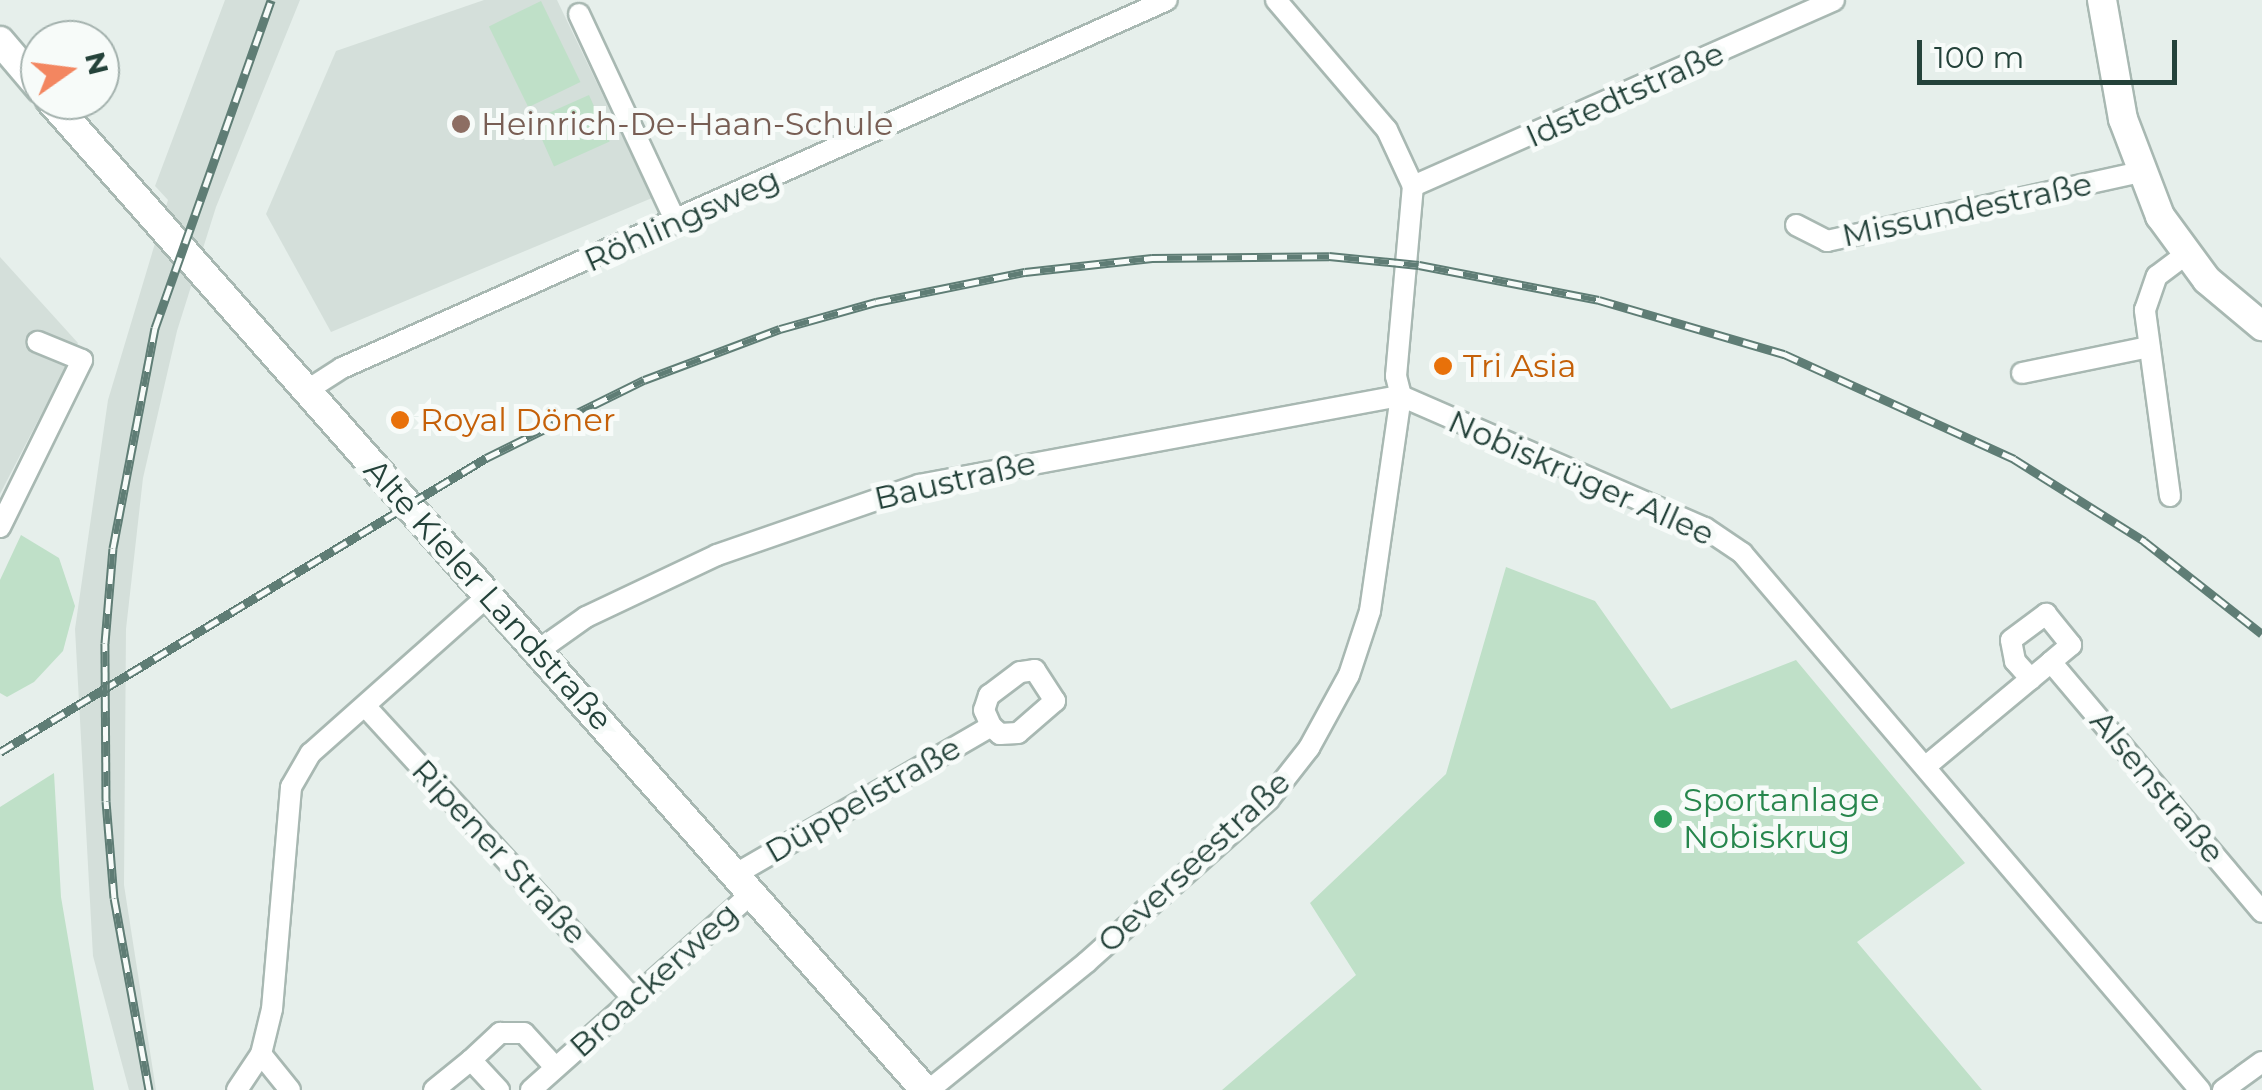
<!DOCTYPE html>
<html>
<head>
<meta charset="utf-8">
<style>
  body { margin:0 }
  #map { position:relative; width:2262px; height:1090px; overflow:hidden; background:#e6efeb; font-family:Montserrat,sans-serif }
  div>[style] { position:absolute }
  .built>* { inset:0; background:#d4dfda }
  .green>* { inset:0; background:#bfe0c8; transform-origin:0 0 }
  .roads { filter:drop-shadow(2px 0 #a8b8b2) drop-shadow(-2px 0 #a8b8b2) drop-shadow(0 2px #a8b8b2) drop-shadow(0 -2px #a8b8b2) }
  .street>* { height:20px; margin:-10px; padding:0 10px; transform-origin:10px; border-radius:10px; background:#fff }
  .secondary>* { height:28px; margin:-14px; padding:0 14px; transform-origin:14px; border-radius:14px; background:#fff }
  .rail>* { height:9px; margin-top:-4.5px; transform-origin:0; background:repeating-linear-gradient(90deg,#f7fbf9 0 15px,#5f7d75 0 30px); box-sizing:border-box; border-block:2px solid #5f7d75 }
  .dots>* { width:28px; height:28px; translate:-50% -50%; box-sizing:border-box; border:5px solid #f7fbf9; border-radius:50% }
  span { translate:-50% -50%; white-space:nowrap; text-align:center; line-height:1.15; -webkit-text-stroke:10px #f7fbf9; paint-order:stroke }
  .street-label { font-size:32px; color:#24423a }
  .education-label { font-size:32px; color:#785e54 }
  .left { translate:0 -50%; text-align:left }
  .food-label { font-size:32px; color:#c56008 }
  .leisure-label { font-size:32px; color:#27864d }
  .north { position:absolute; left:20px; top:20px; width:100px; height:100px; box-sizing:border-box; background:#f7fbf9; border:2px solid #a3b1ad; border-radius:50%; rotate:76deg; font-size:28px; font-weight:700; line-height:40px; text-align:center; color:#24423a }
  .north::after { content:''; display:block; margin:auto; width:35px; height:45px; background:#f38660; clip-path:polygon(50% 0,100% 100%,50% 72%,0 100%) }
  .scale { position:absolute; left:1917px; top:40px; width:260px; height:45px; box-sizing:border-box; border:5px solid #24423a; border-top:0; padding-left:12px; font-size:30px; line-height:35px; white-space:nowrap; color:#24423a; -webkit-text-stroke:8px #f7fbf9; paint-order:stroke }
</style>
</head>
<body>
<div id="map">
  <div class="built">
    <div style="clip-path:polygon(225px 0,300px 0,216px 207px,177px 331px,143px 478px,126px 629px,124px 885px,156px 1090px,129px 1090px,93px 956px,75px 629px,108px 400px,168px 200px,155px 186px)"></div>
    <div style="clip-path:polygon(484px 0,557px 0,652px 198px,331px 332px,266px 214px,336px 51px)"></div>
    <div style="clip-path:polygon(0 257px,78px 343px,0 494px)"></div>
  </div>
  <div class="green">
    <div style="left:541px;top:1px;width:90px;height:58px;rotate:64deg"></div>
    <div style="left:589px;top:95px;width:51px;height:61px;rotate:66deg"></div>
    <div style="clip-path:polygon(21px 535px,59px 558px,75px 606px,63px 651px,34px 682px,7px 697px,0 693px,0 580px)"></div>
    <div style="clip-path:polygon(1506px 567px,1595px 601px,1671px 709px,1796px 660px,1965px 863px,1857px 942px,1982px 1090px,1222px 1090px,1356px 975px,1310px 903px,1446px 774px)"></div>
    <div style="clip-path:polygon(54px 773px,61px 897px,94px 1090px,0 1090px,0 807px)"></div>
  </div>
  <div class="roads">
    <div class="street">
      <div style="left:579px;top:14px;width:232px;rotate:65deg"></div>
      <div style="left:1413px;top:186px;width:460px;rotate:-23.8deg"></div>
      <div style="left:1796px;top:225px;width:35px;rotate:27deg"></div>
      <div style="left:1827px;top:241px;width:321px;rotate:-12.4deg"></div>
      <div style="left:2022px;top:373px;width:130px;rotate:-11.6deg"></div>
      <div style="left:306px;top:391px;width:43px;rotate:-32.6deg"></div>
      <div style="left:342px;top:368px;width:903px;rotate:-24.04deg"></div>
      <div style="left:1401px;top:396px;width:331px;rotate:23.5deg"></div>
      <div style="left:1705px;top:528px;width:45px;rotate:34deg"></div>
      <div style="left:1742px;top:553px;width:706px;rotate:49.54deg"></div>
      <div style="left:2170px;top:496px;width:188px;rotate:-97.7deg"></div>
      <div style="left:2145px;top:310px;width:36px;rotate:-71deg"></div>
      <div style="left:2157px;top:276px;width:35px;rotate:-37deg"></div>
      <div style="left:0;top:527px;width:186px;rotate:-63.8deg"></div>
      <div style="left:82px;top:360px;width:48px;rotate:-157.8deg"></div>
      <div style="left:538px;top:651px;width:59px;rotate:-35.3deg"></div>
      <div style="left:586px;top:617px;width:145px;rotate:-25.3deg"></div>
      <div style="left:717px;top:555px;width:214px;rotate:-19.1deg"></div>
      <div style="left:919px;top:485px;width:490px;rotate:-10.5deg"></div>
      <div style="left:2031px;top:679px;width:24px;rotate:-132deg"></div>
      <div style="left:2015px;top:661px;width:21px;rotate:-101deg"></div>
      <div style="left:2011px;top:640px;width:44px;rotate:-36.6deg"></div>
      <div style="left:2046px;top:614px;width:40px;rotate:51deg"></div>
      <div style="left:2071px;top:645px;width:26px;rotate:140deg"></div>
      <div style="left:365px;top:706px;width:396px;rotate:47.5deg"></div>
      <div style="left:1925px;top:767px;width:164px;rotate:-39.8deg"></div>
      <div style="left:2051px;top:662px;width:327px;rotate:49.8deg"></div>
      <div style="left:736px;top:874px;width:295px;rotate:-30.1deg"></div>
      <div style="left:991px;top:726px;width:12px;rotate:42deg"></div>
      <div style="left:1000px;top:734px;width:18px;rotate:-3deg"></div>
      <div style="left:1018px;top:733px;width:49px;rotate:-40.9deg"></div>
      <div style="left:1055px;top:701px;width:37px;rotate:-123deg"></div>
      <div style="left:1035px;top:670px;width:15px;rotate:172deg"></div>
      <div style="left:1020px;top:672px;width:39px;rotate:143deg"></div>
      <div style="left:989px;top:695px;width:16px;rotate:108deg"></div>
      <div style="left:984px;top:710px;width:17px;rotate:66deg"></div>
      <div style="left:237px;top:1090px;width:43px;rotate:-56.3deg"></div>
      <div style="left:290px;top:1090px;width:46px;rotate:-128.9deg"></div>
      <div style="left:261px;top:1054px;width:46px;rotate:-76.3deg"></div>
      <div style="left:272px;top:1009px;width:223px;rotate:-85.1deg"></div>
      <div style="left:291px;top:787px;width:39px;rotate:-60deg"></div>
      <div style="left:311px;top:753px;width:237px;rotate:-41.6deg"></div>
      <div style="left:434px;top:1090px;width:48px;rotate:-39deg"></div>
      <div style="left:499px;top:1090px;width:41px;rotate:-133deg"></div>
      <div style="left:471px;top:1060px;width:40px;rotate:-43deg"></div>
      <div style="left:500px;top:1033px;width:24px"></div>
      <div style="left:524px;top:1033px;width:47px;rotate:47.6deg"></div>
      <div style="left:531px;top:1090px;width:297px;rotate:-41.7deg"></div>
      <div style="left:929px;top:1090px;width:203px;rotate:-39deg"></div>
      <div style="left:1087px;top:962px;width:244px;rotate:-41.8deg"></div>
      <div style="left:1269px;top:799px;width:65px;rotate:-51.9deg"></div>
      <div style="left:1309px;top:748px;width:83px;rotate:-61.3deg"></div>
      <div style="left:1349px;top:675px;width:67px;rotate:-71.8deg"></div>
      <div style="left:1370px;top:611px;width:217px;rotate:-81.8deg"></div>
      <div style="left:1401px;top:396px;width:21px;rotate:-104deg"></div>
      <div style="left:1396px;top:376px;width:191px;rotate:-84.9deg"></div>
      <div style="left:1413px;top:186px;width:62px;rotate:-114.9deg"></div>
      <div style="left:1387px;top:130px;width:171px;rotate:-130.5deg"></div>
      <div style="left:2223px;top:1090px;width:48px;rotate:-35.7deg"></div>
    </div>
    <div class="secondary">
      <div style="left:2102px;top:0;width:121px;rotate:80deg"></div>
      <div style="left:2123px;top:119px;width:104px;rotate:69.1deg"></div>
      <div style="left:2160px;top:216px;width:79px;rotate:53.7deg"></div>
      <div style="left:2207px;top:280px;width:72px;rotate:39.9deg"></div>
      <div style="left:0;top:41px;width:62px;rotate:49.6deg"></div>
      <div style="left:50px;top:100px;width:1321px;rotate:48.53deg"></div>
    </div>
  </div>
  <div class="rail">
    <div style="left:0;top:752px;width:568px;rotate:-31.17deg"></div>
    <div style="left:486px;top:458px;width:176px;rotate:-26.3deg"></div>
    <div style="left:644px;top:380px;width:145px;rotate:-20.6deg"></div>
    <div style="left:780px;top:329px;width:100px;rotate:-15.7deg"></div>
    <div style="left:876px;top:302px;width:152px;rotate:-11.4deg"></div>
    <div style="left:1025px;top:272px;width:128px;rotate:-6.3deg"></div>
    <div style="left:1152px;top:258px;width:177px;rotate:-0.6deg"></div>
    <div style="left:1329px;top:256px;width:90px;rotate:5.7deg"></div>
    <div style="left:1419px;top:265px;width:183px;rotate:11deg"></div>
    <div style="left:1599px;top:300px;width:193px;rotate:16.3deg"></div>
    <div style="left:1784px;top:354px;width:253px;rotate:24.5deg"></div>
    <div style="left:2014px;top:459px;width:154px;rotate:32.2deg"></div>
    <div style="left:2144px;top:541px;width:150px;rotate:38.2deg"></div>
    <div style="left:149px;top:1090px;width:195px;rotate:-100.3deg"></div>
    <div style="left:114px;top:898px;width:97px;rotate:-94.7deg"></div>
    <div style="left:106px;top:801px;width:158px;rotate:-90.4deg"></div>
    <div style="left:105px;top:643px;width:95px;rotate:-85.2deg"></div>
    <div style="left:113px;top:548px;width:224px;rotate:-79.2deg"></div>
    <div style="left:155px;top:328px;width:348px;rotate:-70.5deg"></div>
  </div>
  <div class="dots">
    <div style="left:461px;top:124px;background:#8d6e63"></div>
    <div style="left:1443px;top:366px;background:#e8710a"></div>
    <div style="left:400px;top:420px;background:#e8710a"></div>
    <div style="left:1663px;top:819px;background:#2e9e5b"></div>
  </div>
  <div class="street-label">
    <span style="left:1625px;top:95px;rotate:-24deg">Idstedtstraße</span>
    <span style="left:1967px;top:210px;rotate:-12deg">Missundestraße</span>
    <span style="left:682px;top:220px;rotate:-24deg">Röhlingsweg</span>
    <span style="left:1581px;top:478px;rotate:24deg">Nobiskrüger Allee</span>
    <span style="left:955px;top:481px;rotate:-13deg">Baustraße</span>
    <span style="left:488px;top:595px;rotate:48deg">Alte Kieler Landstraße</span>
    <span style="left:2157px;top:787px;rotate:50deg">Alsenstraße</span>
    <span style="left:863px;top:800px;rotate:-30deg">Düppelstraße</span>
    <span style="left:499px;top:852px;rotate:47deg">Ripener Straße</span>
    <span style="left:1194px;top:862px;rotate:-43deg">Oeverseestraße</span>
    <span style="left:654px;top:980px;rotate:-42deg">Broackerweg</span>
  </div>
  <div class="education-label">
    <span class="left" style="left:481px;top:124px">Heinrich-De-Haan-Schule</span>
  </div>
  <div class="food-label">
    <span class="left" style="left:1463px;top:366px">Tri Asia</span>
    <span class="left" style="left:420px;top:420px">Royal Döner</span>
  </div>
  <div class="leisure-label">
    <span class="left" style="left:1683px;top:819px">Sportanlage<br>Nobiskrug</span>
  </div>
  <div class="north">N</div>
  <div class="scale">100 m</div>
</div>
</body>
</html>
